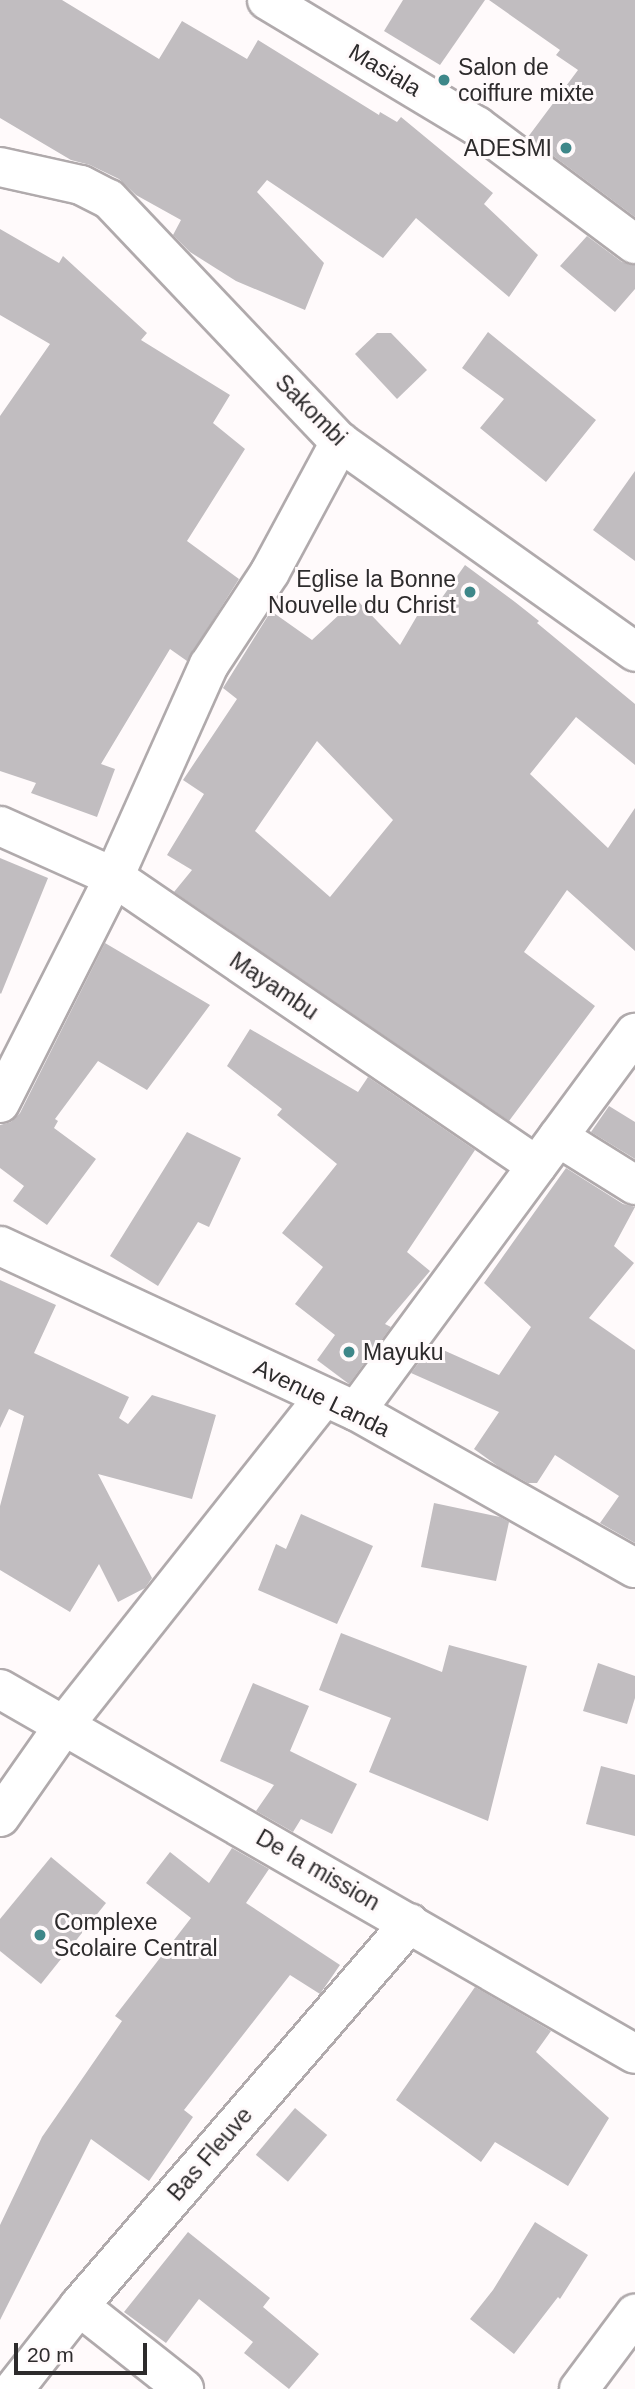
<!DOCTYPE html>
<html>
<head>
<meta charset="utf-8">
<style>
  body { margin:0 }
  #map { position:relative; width:635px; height:2389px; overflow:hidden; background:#fffafb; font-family:Helvetica,sans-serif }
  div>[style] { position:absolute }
  .building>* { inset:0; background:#c1bdc0; transform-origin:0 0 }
  .roads { filter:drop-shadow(2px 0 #b0aaac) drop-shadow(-2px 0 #b0aaac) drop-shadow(0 2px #b0aaac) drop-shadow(0 -2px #b0aaac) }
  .minor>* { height:38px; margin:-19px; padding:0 19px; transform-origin:19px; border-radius:19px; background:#fff }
  .dots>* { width:19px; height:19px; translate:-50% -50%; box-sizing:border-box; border:4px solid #fffafb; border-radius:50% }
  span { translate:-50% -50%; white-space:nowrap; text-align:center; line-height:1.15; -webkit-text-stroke:6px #fffafb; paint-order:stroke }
  .poi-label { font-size:23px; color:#2d2b2c }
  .left { translate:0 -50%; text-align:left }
  .right { translate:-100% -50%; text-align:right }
  .street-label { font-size:23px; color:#2d2b2c }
  .scale { position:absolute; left:14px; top:2343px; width:133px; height:32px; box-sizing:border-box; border:4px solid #2d2b2c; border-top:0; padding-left:9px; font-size:21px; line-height:24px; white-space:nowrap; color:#2d2b2c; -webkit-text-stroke:5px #fffafb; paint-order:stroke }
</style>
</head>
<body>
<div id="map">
  <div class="building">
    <div style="clip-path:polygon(0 0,62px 0,159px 59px,182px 21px,247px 59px,258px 40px,379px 115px,380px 112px,397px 122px,401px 117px,493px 193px,484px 204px,538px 255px,509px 297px,416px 218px,383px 258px,267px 180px,257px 192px,324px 263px,305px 310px,236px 281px,190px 252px,173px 235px,181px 220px,136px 195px,119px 179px,90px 165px,71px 160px,0 118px)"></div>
    <div style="clip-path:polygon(403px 0,485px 0,440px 65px,384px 31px)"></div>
    <div style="clip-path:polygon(489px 0,635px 0,635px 217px,528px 137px,578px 70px,556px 55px,560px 50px)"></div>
    <div style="clip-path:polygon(0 229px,59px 263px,63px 256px,147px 333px,141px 340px,230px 395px,213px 423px,245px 449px,187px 541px,239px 579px,187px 661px,170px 649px,101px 764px,115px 769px,97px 817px,31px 793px,36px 783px,0 771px,0 416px,50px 344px,0 315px)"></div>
    <div style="clip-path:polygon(587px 236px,622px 262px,635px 265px,635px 289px,615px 312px,560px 266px)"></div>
    <div style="clip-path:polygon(488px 332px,596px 420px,546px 482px,480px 428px,504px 399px,462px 368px)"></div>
    <div style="clip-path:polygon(377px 333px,391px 333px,427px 370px,397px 399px,355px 354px)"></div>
    <div style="clip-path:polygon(635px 471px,635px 561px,593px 530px)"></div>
    <div style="clip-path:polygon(evenodd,465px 565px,515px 602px,539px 621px,537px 623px,635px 704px,635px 765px,576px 717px,530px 774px,608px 848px,635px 808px,635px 951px,567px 890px,524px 952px,595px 1006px,509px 1121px,174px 892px,192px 870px,167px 855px,204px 794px,183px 780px,237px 699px,223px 688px,271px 611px,312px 640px,356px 599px,400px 645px,424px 604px,434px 609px,465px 565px,317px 741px,393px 820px,330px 897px,255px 831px,317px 741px)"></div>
    <div style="clip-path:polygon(0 858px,48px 878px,1px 994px,0 993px)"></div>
    <div style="clip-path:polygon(105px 943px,210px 1005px,147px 1090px,98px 1061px,55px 1119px,58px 1121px,54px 1128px,96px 1159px,47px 1225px,13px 1201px,24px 1186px,0 1168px,0 1125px,11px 1122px,20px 1113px)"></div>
    <div style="clip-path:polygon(250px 1029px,358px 1092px,368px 1077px,475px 1150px,407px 1252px,430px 1271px,385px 1324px,391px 1327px,349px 1384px,317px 1360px,335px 1335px,295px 1304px,323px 1267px,282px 1233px,337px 1164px,277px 1115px,282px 1109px,227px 1066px)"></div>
    <div style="clip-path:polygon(609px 1106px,635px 1122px,635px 1159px,591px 1132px)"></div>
    <div style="clip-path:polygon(187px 1132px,241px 1158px,209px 1227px,198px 1222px,158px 1286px,110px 1256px)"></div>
    <div style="clip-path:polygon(566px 1168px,623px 1204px,635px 1207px,614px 1246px,634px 1263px,589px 1318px,635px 1350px,635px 1543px,600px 1523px,619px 1496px,555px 1455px,537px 1483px,528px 1483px,499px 1467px,474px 1449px,499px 1412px,411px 1373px,432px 1345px,499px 1375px,531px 1327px,484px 1283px)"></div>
    <div style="clip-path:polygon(0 1280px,56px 1305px,34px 1353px,129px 1397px,119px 1418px,128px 1424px,152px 1395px,216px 1415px,192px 1499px,98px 1474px,152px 1578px,145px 1588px,118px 1602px,99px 1564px,70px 1612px,0 1570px,0 1506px,24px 1416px,9px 1409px,0 1428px)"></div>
    <div style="clip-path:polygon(434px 1503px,500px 1517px,509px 1522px,496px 1581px,421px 1567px)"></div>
    <div style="clip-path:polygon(301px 1514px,373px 1546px,337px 1624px,258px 1590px,276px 1544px,286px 1549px)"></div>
    <div style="clip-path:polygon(341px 1633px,442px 1672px,449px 1645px,527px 1666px,488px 1821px,369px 1772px,391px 1718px,319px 1690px)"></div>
    <div style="clip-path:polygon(598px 1663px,635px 1676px,635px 1698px,627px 1724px,583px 1711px)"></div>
    <div style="clip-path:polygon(253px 1683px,309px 1706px,290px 1751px,357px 1784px,332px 1834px,301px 1819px,293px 1832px,256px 1811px,274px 1785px,220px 1761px)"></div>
    <div style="clip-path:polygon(601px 1766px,635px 1775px,635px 1836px,586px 1824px)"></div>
    <div style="clip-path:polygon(232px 1848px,269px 1869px,246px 1903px,340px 1965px,320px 1994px,290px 1975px,184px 2110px,193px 2117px,149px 2181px,91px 2139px,0 2320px,0 2225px,42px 2137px,122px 2021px,115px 2016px,191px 1918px,146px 1883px,170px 1852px,209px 1883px)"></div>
    <div style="clip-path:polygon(51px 1857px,106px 1903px,41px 1984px,0 1951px,0 1919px)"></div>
    <div style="clip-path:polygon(475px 1987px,551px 2031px,536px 2052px,609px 2118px,568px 2186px,495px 2142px,481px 2162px,396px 2100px)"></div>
    <div style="left:295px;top:2108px;width:42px;height:61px;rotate:40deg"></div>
    <div style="clip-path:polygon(535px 2222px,588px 2255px,560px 2299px,558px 2297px,514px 2354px,470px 2319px,493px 2290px)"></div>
    <div style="clip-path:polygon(188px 2232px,270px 2298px,263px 2307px,319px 2354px,289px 2389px,244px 2353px,253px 2342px,199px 2299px,166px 2343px,124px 2312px)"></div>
  </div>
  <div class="roads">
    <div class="minor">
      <div style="left:267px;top:0;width:245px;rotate:31deg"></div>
      <div style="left:477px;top:126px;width:197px;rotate:36.8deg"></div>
      <div style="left:0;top:167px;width:83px;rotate:12.5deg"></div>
      <div style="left:81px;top:185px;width:31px;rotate:27deg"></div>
      <div style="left:109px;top:199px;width:335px;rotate:46.5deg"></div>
      <div style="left:340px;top:442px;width:362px;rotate:35.4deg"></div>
      <div style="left:0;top:826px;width:125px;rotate:24.1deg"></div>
      <div style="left:114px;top:877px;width:512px;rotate:34.34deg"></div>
      <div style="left:0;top:1103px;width:253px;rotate:-63.2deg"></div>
      <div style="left:114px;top:877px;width:232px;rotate:-65.9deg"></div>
      <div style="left:209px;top:665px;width:111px;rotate:-56.7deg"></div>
      <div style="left:270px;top:572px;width:148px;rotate:-61.7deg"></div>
      <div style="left:558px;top:1137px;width:91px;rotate:31.9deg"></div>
      <div style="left:0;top:1246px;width:392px;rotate:24.9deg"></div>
      <div style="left:356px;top:1411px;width:320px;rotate:29.4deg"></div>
      <div style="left:356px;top:1411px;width:470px;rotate:-53.6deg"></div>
      <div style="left:0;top:1689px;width:732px;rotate:29.89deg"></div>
      <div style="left:0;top:1817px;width:113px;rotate:-55deg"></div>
      <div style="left:65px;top:1724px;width:416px;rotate:-51.6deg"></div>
      <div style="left:79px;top:2306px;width:134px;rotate:38.3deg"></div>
      <div style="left:14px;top:2389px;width:105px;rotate:-51.9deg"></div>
      <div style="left:79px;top:2306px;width:506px;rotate:-49.17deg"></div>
      <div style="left:579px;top:2389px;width:94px;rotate:-53.3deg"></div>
    </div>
  </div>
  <div class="dots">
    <div style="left:444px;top:80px;background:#3e8789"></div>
    <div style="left:566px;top:148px;background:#3e8789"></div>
    <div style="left:470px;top:592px;background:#3e8789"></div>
    <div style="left:349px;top:1352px;background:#3e8789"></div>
    <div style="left:40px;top:1935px;background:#3e8789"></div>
  </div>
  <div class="poi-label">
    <span class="left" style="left:458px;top:80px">Salon de<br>coiffure mixte</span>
    <span class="right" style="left:552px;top:148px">ADESMI</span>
    <span class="right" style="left:456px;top:592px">Eglise la Bonne<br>Nouvelle du Christ</span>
    <span class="left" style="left:363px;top:1352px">Mayuku</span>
    <span class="left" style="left:54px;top:1935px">Complexe<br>Scolaire Central</span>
  </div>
  <div class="street-label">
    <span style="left:385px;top:70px;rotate:31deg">Masiala</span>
    <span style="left:311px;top:410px;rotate:45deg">Sakombi</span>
    <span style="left:274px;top:986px;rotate:34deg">Mayambu</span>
    <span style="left:322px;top:1398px;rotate:26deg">Avenue Landa</span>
    <span style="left:318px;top:1870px;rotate:30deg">De la mission</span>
    <span style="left:210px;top:2154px;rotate:-49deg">Bas Fleuve</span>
  </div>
  <div class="scale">20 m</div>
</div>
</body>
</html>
